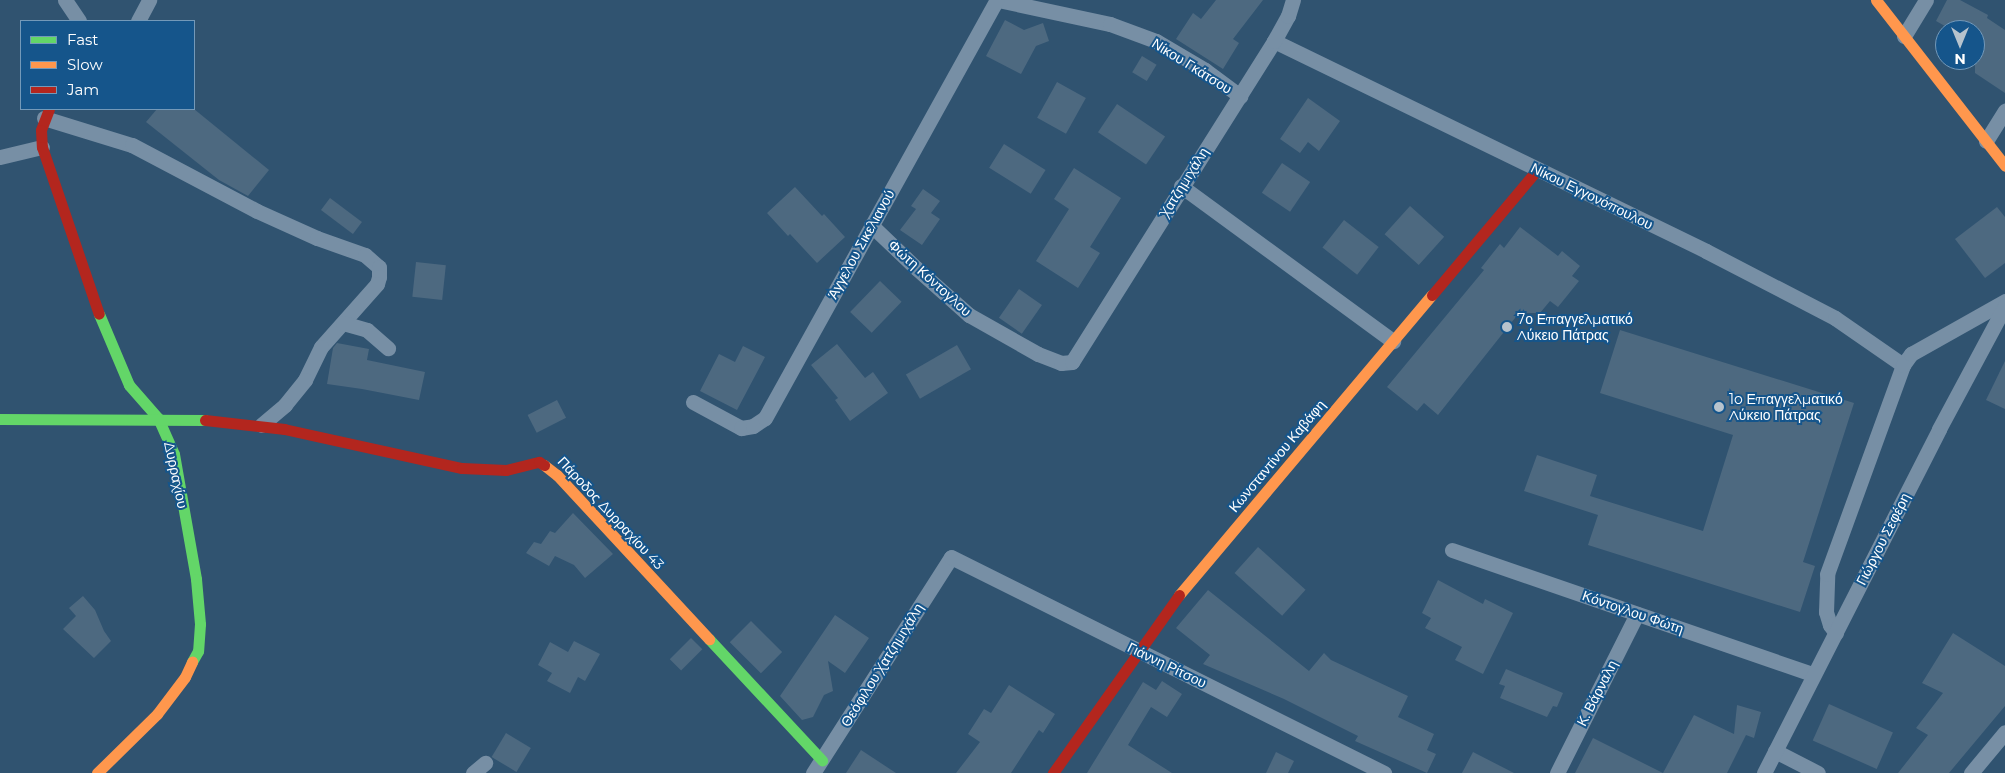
<!DOCTYPE html>
<html>
<head>
<meta charset="utf-8">
<style>
  body { margin:0 }
  #map { position:relative; width:2005px; height:773px; overflow:hidden; background:#305370; font-family:Montserrat,sans-serif }
  div>[style] { position:absolute }
  .building>* { inset:0; background:#4d6980; transform-origin:0 0 }
  .street>* { height:15px; margin:-7.5px; padding:0 7.5px; transform-origin:7.5px; border-radius:7.5px; background:#778fa5 }
  .fast>* { height:11px; margin:-5.5px; padding:0 5.5px; transform-origin:5.5px; border-radius:5.5px; background:#63d668 }
  .slow>* { height:11px; margin:-5.5px; padding:0 5.5px; transform-origin:5.5px; border-radius:5.5px; background:#ff974d }
  .jam>* { height:11px; margin:-5.5px; padding:0 5.5px; transform-origin:5.5px; border-radius:5.5px; background:#b3261e }
  .dots>* { width:14px; height:14px; translate:-50% -50%; box-sizing:border-box; border:2px solid #15558b; border-radius:50% }
  span { translate:-50% -50%; white-space:nowrap; text-align:center; line-height:1.15; -webkit-text-stroke:4px #15558b; paint-order:stroke }
  .street-label { font-size:14px; color:#fff }
  .poi-label { font-size:14px; color:#fff }
  .left { translate:0 -50%; text-align:left }
  .legend { position:absolute; left:20px; top:20px; width:175px; height:90px; box-sizing:border-box; background:#15558b; border:1px solid #7399b9; margin:0; padding:6px 9px; list-style:none; font-size:15px; color:#fff }
  .legend li { display:flex; align-items:center; gap:10px; height:25px }
  .legend b { width:25px; border:1px solid #7399b9 }
  .north { position:absolute; left:1935px; top:20px; width:50px; height:50px; box-sizing:border-box; background:#15558b; border:1px solid #7399b9; border-radius:50%; rotate:180deg; font-size:14px; font-weight:700; line-height:20px; text-align:center; color:#fff }
  .north::after { content:''; display:block; margin:auto; width:18px; height:22px; background:#b7c3cd; clip-path:polygon(50% 0,100% 100%,50% 72%,0 100%) }
</style>
</head>
<body>
<div id="map">
  <div class="building">
    <div style="clip-path:polygon(1216px 0,1263px 0,1233px 39px,1239px 43px,1223px 69px,1176px 39px,1193px 13px,1201px 19px)"></div>
    <div style="clip-path:polygon(1947px 0,1960px 0,1988px 15px,1987px 18px,2005px 30px,2005px 93px,1975px 73px,1975px 30px,1952px 30px,1936px 21px)"></div>
    <div style="clip-path:polygon(1005px 20px,1024px 30px,1043px 23px,1049px 41px,1036px 46px,1021px 74px,986px 56px)"></div>
    <div style="left:1142px;top:56px;width:17px;height:19px;rotate:31deg"></div>
    <div style="left:1057px;top:82px;width:33px;height:41px;rotate:29deg"></div>
    <div style="clip-path:polygon(1308px 98px,1340px 121px,1319px 151px,1308px 142px,1300px 153px,1280px 139px)"></div>
    <div style="left:1117px;top:104px;width:58px;height:34px;rotate:34deg"></div>
    <div style="clip-path:polygon(157px 109px,194px 109px,269px 170px,248px 196px,219px 180px,146px 122px)"></div>
    <div style="left:1004px;top:144px;width:49px;height:28px;rotate:32deg"></div>
    <div style="left:1282px;top:163px;width:34px;height:36px;rotate:34deg"></div>
    <div style="clip-path:polygon(1074px 168px,1121px 198px,1090px 247px,1100px 253px,1078px 288px,1036px 261px,1069px 209px,1054px 199px)"></div>
    <div style="clip-path:polygon(795px 187px,822px 216px,824px 214px,845px 237px,817px 263px,790px 234px,788px 236px,767px 213px)"></div>
    <div style="clip-path:polygon(923px 189px,940px 201px,931px 213px,940px 219px,922px 245px,900px 230px,916px 209px,911px 206px)"></div>
    <div style="left:330px;top:198px;width:40px;height:15px;rotate:37deg"></div>
    <div style="left:1410px;top:206px;width:46px;height:38px;rotate:42deg"></div>
    <div style="clip-path:polygon(1997px 207px,2005px 217px,2005px 263px,1985px 278px,1955px 239px)"></div>
    <div style="left:1344px;top:220px;width:44px;height:35px;rotate:38deg"></div>
    <div style="clip-path:polygon(1520px 227px,1558px 256px,1562px 251px,1580px 266px,1572px 276px,1579px 281px,1558px 307px,1550px 301px,1540px 313px,1519px 313px,1438px 415px,1424px 403px,1417px 411px,1387px 387px,1484px 270px,1481px 268px,1500px 244px,1504px 248px)"></div>
    <div style="left:416px;top:262px;width:30px;height:35px;rotate:6deg"></div>
    <div style="left:880px;top:281px;width:30px;height:43px;rotate:44deg"></div>
    <div style="left:1019px;top:289px;width:28px;height:35px;rotate:35deg"></div>
    <div style="clip-path:polygon(1620px 330px,1854px 403px,1803px 562px,1815px 566px,1800px 612px,1588px 545px,1598px 515px,1524px 491px,1537px 455px,1597px 475px,1590px 496px,1703px 531px,1733px 435px,1600px 393px)"></div>
    <div style="clip-path:polygon(337px 343px,369px 349px,367px 360px,425px 372px,419px 400px,362px 389px,327px 384px,333px 348px)"></div>
    <div style="clip-path:polygon(837px 344px,865px 378px,873px 372px,888px 393px,850px 421px,835px 400px,838px 398px,811px 365px)"></div>
    <div style="left:957px;top:345px;width:28px;height:59px;rotate:60deg"></div>
    <div style="clip-path:polygon(743px 346px,765px 357px,737px 410px,700px 391px,719px 354px,735px 362px)"></div>
    <div style="clip-path:polygon(2005px 361px,2005px 409px,1986px 400px)"></div>
    <div style="left:557px;top:400px;width:20px;height:33px;rotate:63deg"></div>
    <div style="clip-path:polygon(573px 513px,613px 554px,585px 578px,574px 565px,555px 556px,549px 566px,526px 553px,534px 542px,541px 544px,550px 531px,555px 533px)"></div>
    <div style="left:1258px;top:547px;width:64px;height:35px;rotate:42deg"></div>
    <div style="clip-path:polygon(1438px 580px,1483px 604px,1485px 599px,1513px 613px,1483px 674px,1455px 660px,1462px 647px,1425px 628px,1431px 618px,1422px 613px)"></div>
    <div style="clip-path:polygon(1208px 590px,1309px 671px,1324px 653px,1331px 660px,1408px 696px,1398px 717px,1434px 734px,1427px 750px,1436px 754px,1427px 773px,1355px 741px,1358px 736px,1284px 699px,1203px 664px,1210px 655px,1176px 628px)"></div>
    <div style="clip-path:polygon(83px 596px,95px 610px,104px 631px,111px 641px,94px 658px,63px 629px,76px 616px,69px 608px)"></div>
    <div style="clip-path:polygon(835px 615px,869px 638px,845px 673px,828px 661px,833px 691px,824px 695px,813px 717px,802px 720px,780px 696px)"></div>
    <div style="left:751px;top:621px;width:44px;height:30px;rotate:45deg"></div>
    <div style="clip-path:polygon(1953px 633px,2005px 666px,2005px 706px,1949px 773px,1898px 773px,1928px 735px,1916px 728px,1943px 693px,1922px 683px)"></div>
    <div style="left:691px;top:638px;width:16px;height:30px;rotate:45deg"></div>
    <div style="clip-path:polygon(574px 641px,600px 654px,585px 681px,578px 677px,570px 693px,547px 681px,552px 673px,538px 665px,550px 642px,568px 652px)"></div>
    <div style="clip-path:polygon(1506px 669px,1563px 693px,1557px 707px,1553px 706px,1547px 717px,1500px 698px,1505px 686px,1499px 684px)"></div>
    <div style="clip-path:polygon(1162px 681px,1182px 694px,1167px 717px,1151px 707px,1128px 745px,1172px 773px,1087px 773px,1143px 682px,1156px 690px)"></div>
    <div style="clip-path:polygon(1009px 685px,1055px 714px,1043px 733px,1039px 730px,1011px 773px,956px 773px,980px 742px,968px 734px,984px 709px,991px 713px)"></div>
    <div style="left:1829px;top:704px;width:70px;height:40px;rotate:24deg"></div>
    <div style="clip-path:polygon(1737px 705px,1761px 712px,1754px 738px,1746px 735px,1727px 773px,1575px 773px,1593px 738px,1663px 773px,1694px 715px,1734px 734px)"></div>
    <div style="left:506px;top:733px;width:29px;height:28px;rotate:31deg"></div>
    <div style="clip-path:polygon(861px 750px,896px 773px,846px 773px)"></div>
    <div style="clip-path:polygon(1276px 752px,1294px 761px,1288px 773px,1266px 773px)"></div>
    <div style="clip-path:polygon(1473px 752px,1514px 773px,1462px 773px)"></div>
  </div>
  <div class="street">
    <div style="left:65px;top:0;width:25px;rotate:56deg"></div>
    <div style="left:998px;top:0;width:115px;rotate:12.1deg"></div>
    <div style="left:1110px;top:24px;width:49px;rotate:20.3deg"></div>
    <div style="left:1156px;top:41px;width:57px;rotate:30.6deg"></div>
    <div style="left:1205px;top:70px;width:44px;rotate:36.6deg"></div>
    <div style="left:138px;top:21px;width:24px;rotate:-62deg"></div>
    <div style="left:1904px;top:36px;width:42px;rotate:-58.6deg"></div>
    <div style="left:1274px;top:41px;width:480px;rotate:25.9deg"></div>
    <div style="left:1706px;top:251px;width:145px;rotate:27.4deg"></div>
    <div style="left:1835px;top:318px;width:83px;rotate:34.7deg"></div>
    <div style="left:44px;top:118px;width:92px;rotate:17.1deg"></div>
    <div style="left:132px;top:145px;width:141px;rotate:27.8deg"></div>
    <div style="left:257px;top:211px;width:66px;rotate:24.2deg"></div>
    <div style="left:317px;top:238px;width:51px;rotate:19.5deg"></div>
    <div style="left:365px;top:255px;width:18px;rotate:41deg"></div>
    <div style="left:379px;top:267px;width:10px;rotate:90deg"></div>
    <div style="left:379px;top:277px;width:7px;rotate:106deg"></div>
    <div style="left:377px;top:284px;width:84px;rotate:131.6deg"></div>
    <div style="left:321px;top:347px;width:37px;rotate:116deg"></div>
    <div style="left:305px;top:380px;width:32px;rotate:129deg"></div>
    <div style="left:285px;top:405px;width:31px;rotate:140deg"></div>
    <div style="left:1986px;top:141px;width:36px;rotate:-58deg"></div>
    <div style="left:0;top:157px;width:43px;rotate:-13.4deg"></div>
    <div style="left:1181px;top:186px;width:263px;rotate:36.2deg"></div>
    <div style="left:871px;top:225px;width:62px;rotate:43.7deg"></div>
    <div style="left:916px;top:268px;width:71px;rotate:41.6deg"></div>
    <div style="left:969px;top:315px;width:79px;rotate:29.5deg"></div>
    <div style="left:1038px;top:354px;width:25px;rotate:21deg"></div>
    <div style="left:1061px;top:363px;width:11px;rotate:-5deg"></div>
    <div style="left:1072px;top:362px;width:379px;rotate:-57.8deg"></div>
    <div style="left:1274px;top:41px;width:29px;rotate:-61deg"></div>
    <div style="left:1288px;top:16px;width:17px;rotate:-73deg"></div>
    <div style="left:343px;top:323px;width:25px;rotate:16deg"></div>
    <div style="left:367px;top:330px;width:28px;rotate:41deg"></div>
    <div style="left:693px;top:402px;width:55px;rotate:28.4deg"></div>
    <div style="left:741px;top:428px;width:12px;rotate:-9deg"></div>
    <div style="left:753px;top:426px;width:14px;rotate:-34deg"></div>
    <div style="left:765px;top:418px;width:478px;rotate:-61deg"></div>
    <div style="left:1452px;top:550px;width:382px;rotate:19deg"></div>
    <div style="left:1836px;top:633px;width:10px;rotate:-127deg"></div>
    <div style="left:1830px;top:625px;width:14px;rotate:-107deg"></div>
    <div style="left:1826px;top:612px;width:38px;rotate:-88deg"></div>
    <div style="left:1827px;top:574px;width:222px;rotate:-70deg"></div>
    <div style="left:1903px;top:365px;width:14px;rotate:-54deg"></div>
    <div style="left:1911px;top:354px;width:108px;rotate:-29.4deg"></div>
    <div style="left:1775px;top:751px;width:48px;rotate:27.1deg"></div>
    <div style="left:473px;top:773px;width:16px;rotate:-40deg"></div>
    <div style="left:813px;top:773px;width:256px;rotate:-57.4deg"></div>
    <div style="left:951px;top:557px;width:484px;rotate:26.5deg"></div>
    <div style="left:1557px;top:773px;width:178px;rotate:-63.3deg"></div>
    <div style="left:1764px;top:773px;width:386px;rotate:-63deg"></div>
    <div style="left:1939px;top:429px;width:140px;rotate:-61.8deg"></div>
    <div style="left:1971px;top:773px;width:53px;rotate:-50.3deg"></div>
  </div>
  <div class="fast">
    <div style="left:99px;top:314px;width:77px;rotate:67.1deg"></div>
    <div style="left:129px;top:385px;width:44px;rotate:48.7deg"></div>
    <div style="left:158px;top:418px;width:39px;rotate:66deg"></div>
    <div style="left:174px;top:454px;width:127px;rotate:80deg"></div>
    <div style="left:196px;top:579px;width:45px;rotate:84.9deg"></div>
    <div style="left:200px;top:624px;width:27px;rotate:94deg"></div>
    <div style="left:198px;top:651px;width:13px;rotate:119deg"></div>
    <div style="left:0;top:419px;width:205px;rotate:0.3deg"></div>
    <div style="left:709px;top:639px;width:166px;rotate:47deg"></div>
  </div>
  <div class="slow">
    <div style="left:1876px;top:0;width:210px;rotate:52.1deg"></div>
    <div style="left:544px;top:465px;width:16px;rotate:38deg"></div>
    <div style="left:557px;top:475px;width:224px;rotate:47.2deg"></div>
    <div style="left:1179px;top:595px;width:392px;rotate:-49.9deg"></div>
    <div style="left:97px;top:773px;width:84px;rotate:-44.5deg"></div>
    <div style="left:157px;top:714px;width:46px;rotate:-52.9deg"></div>
    <div style="left:185px;top:677px;width:17px;rotate:-65deg"></div>
  </div>
  <div class="jam">
    <div style="left:49px;top:109px;width:22px;rotate:111deg"></div>
    <div style="left:41px;top:130px;width:17px;rotate:87deg"></div>
    <div style="left:42px;top:147px;width:176px;rotate:71.2deg"></div>
    <div style="left:1432px;top:295px;width:163px;rotate:-50deg"></div>
    <div style="left:205px;top:420px;width:80px;rotate:6.5deg"></div>
    <div style="left:284px;top:429px;width:182px;rotate:12.4deg"></div>
    <div style="left:462px;top:468px;width:44px;rotate:2.6deg"></div>
    <div style="left:506px;top:470px;width:34px;rotate:-14deg"></div>
    <div style="left:539px;top:462px;width:6px;rotate:31deg"></div>
    <div style="left:1053px;top:773px;width:218px;rotate:-54.7deg"></div>
  </div>
  <div class="dots">
    <div style="left:1507px;top:327px;background:#b7c3cd"></div>
    <div style="left:1719px;top:407px;background:#b7c3cd"></div>
  </div>
  <div class="street-label">
    <span style="left:1192px;top:66px;rotate:32deg">Νίκου Γκάτσου</span>
    <span style="left:1184px;top:182px;rotate:-58deg">Χατζημιχάλη</span>
    <span style="left:1592px;top:196px;rotate:26deg">Νίκου Εγγονόπουλου</span>
    <span style="left:861px;top:244px;rotate:-61deg">Άγγελου Σικελιανού</span>
    <span style="left:930px;top:278px;rotate:42deg">Φώτη Κόντογλου</span>
    <span style="left:1277px;top:456px;rotate:-50deg">Κωνσταντίνου Καβάφη</span>
    <span style="left:176px;top:475px;rotate:78deg">Δυρραχίου</span>
    <span style="left:611px;top:513px;rotate:47deg">Πάροδος Δυρραχίου 43</span>
    <span style="left:1883px;top:539px;rotate:-63deg">Γιώργου Σεφέρη</span>
    <span style="left:1633px;top:612px;rotate:19deg">Κόντογλου Φώτη</span>
    <span style="left:882px;top:665px;rotate:-58deg">Θεόφιλου Χατζημιχάλη</span>
    <span style="left:1167px;top:665px;rotate:26deg">Γιάννη Ρίτσου</span>
    <span style="left:1597px;top:693px;rotate:-63deg">Κ. Βάρναλη</span>
  </div>
  <div class="poi-label">
    <span class="left" style="left:1517px;top:327px">7ο Επαγγελματικό<br>Λύκειο Πάτρας</span>
    <span class="left" style="left:1729px;top:407px">1o Επαγγελματικό<br>Λύκειο Πάτρας</span>
  </div>
  <ul class="legend">
  <li><b style="height:6px;background:#63d668"></b>Fast</li>
  <li><b style="height:6px;background:#ff974d"></b>Slow</li>
  <li><b style="height:6px;background:#b3261e"></b>Jam</li>
  </ul>
  <div class="north">N</div>
</div>
</body>
</html>
